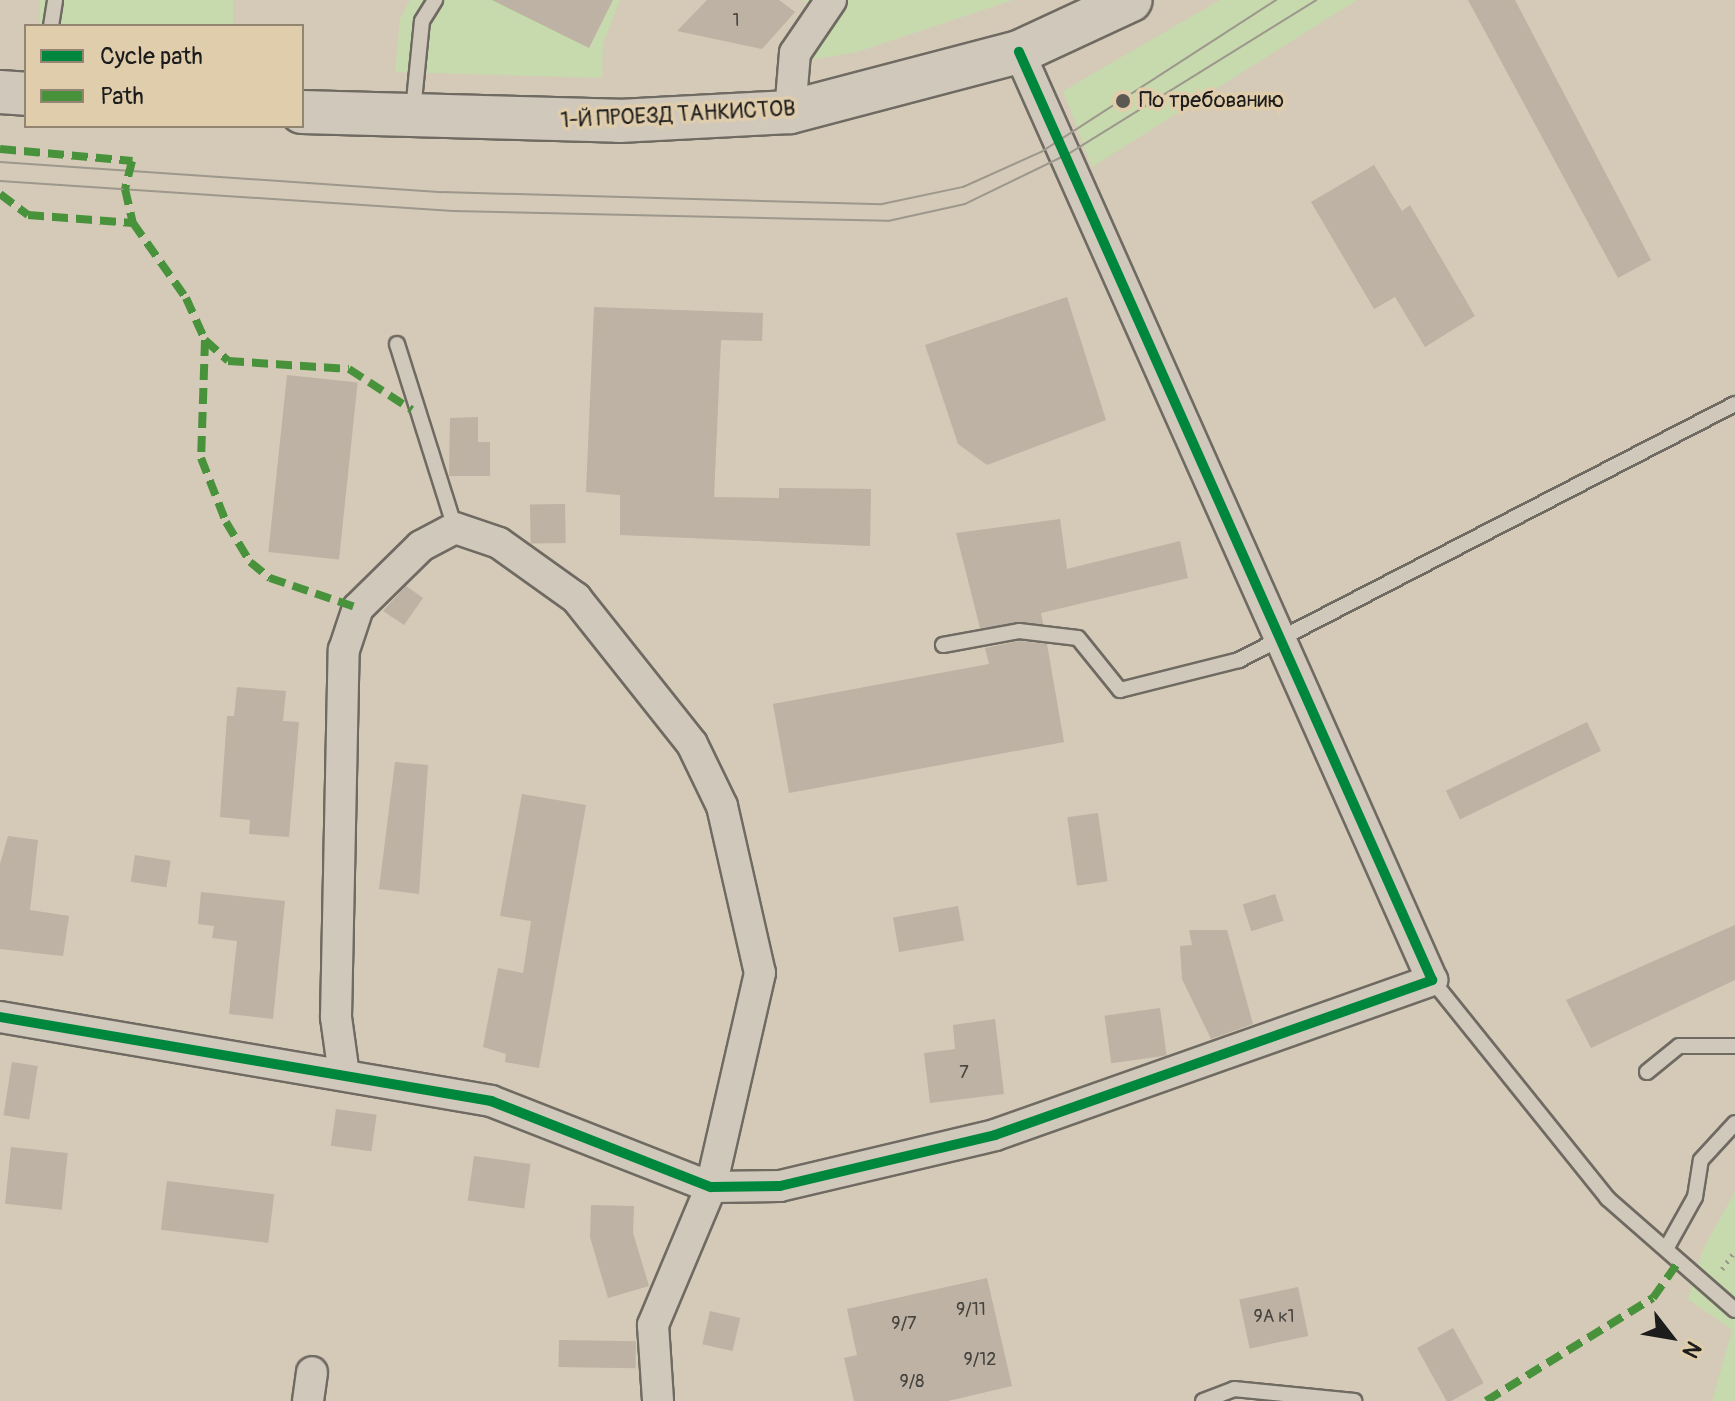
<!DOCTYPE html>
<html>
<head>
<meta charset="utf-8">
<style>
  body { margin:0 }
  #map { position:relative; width:1735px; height:1401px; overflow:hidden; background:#d4cab7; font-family:Pangolin,sans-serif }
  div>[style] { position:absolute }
  .green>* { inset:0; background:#c6daad; transform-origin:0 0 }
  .building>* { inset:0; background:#bdb2a3; transform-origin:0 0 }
  .path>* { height:5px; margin-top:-2.5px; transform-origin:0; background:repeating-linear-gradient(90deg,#9d978c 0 2px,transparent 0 8px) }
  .roads { filter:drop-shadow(2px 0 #6f6a62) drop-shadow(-2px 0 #6f6a62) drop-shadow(0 2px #6f6a62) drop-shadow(0 -2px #6f6a62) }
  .service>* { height:14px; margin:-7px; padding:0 7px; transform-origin:7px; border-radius:7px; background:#d0c8bb }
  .minor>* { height:30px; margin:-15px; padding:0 15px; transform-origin:15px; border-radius:15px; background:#d0c8bb }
  .secondary>* { height:42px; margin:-21px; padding:0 21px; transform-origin:21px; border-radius:21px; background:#d0c8bb }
  .tram>* { height:2px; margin:-1px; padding:0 1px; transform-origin:1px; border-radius:1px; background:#9d978c }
  .quiet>* { height:8px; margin-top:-4px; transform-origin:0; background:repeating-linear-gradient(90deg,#49923c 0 16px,transparent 0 24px) }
  .cycleway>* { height:10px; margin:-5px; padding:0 5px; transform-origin:5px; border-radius:5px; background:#00873e }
  .dots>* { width:22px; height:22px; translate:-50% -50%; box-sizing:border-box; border:4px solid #e0cdab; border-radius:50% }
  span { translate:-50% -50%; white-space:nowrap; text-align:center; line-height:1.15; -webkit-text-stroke:7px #e0cdab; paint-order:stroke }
  .number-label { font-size:18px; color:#46433f }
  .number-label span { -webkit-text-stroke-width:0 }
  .poi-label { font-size:22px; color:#1c1c1c }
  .left { translate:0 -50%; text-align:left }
  .street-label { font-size:22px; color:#1c1c1c }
  .legend { position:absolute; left:24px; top:24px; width:280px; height:104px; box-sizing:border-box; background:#e0cdab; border:2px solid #928672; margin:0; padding:10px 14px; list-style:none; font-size:24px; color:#1c1c1c }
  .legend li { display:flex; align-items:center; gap:16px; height:40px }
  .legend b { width:40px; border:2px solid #928672 }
  .north { position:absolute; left:1631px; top:1297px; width:80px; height:80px; -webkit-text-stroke:6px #e0cdab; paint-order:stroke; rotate:121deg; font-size:22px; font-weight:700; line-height:32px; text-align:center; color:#1c1c1c }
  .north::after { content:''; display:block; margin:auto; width:28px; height:36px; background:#1c1c1c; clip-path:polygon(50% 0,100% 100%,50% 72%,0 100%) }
</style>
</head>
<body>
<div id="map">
  <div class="green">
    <div style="left:40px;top:0;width:193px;height:29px"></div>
    <div style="clip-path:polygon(410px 0,620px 0,603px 44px,602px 78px,395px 72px,400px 19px)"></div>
    <div style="clip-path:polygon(802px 0,1013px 0,857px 52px,780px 65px,811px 6px)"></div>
    <div style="clip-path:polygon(1220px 0,1357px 0,1092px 167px,1063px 91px)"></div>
    <div style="clip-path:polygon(1735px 1192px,1735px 1401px,1712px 1401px,1732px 1330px,1688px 1299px,1704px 1247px)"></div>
  </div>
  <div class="building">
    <div style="clip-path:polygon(492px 0,613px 0,589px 48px)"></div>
    <div style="clip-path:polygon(707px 0,779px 0,795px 12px,762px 49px,677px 31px)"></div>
    <div style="clip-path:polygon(1468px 0,1515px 0,1651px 260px,1618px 278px)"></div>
    <div style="clip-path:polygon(1374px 165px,1402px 211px,1410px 205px,1475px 316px,1425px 347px,1395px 297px,1374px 309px,1311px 202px)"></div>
    <div style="clip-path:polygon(1067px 297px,1106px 420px,987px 465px,958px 444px,925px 345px)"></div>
    <div style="clip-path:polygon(594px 307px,763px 313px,762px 341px,721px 340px,714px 497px,779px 498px,779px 488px,871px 489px,870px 546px,620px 535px,620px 495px,586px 492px)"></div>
    <div style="left:287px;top:375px;width:71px;height:178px;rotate:6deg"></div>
    <div style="clip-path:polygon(478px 417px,478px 442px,490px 442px,490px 476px,449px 476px,450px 418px)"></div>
    <div style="left:565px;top:504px;width:39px;height:35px;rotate:89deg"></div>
    <div style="clip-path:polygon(1060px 519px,1067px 569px,1180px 541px,1188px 578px,1041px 613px,1043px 624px,980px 628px,956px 533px)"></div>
    <div style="clip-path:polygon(406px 586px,423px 598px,404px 625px,383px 611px)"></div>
    <div style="clip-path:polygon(1019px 641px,1047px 644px,1064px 742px,789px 793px,773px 704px,989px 664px,985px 648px)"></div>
    <div style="clip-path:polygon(237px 687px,286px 691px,283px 721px,299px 722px,289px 837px,249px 834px,250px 820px,220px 817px,227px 716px,234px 716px)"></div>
    <div style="left:1587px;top:722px;width:32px;height:157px;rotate:64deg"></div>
    <div style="clip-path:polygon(395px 762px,428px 765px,419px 894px,379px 889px)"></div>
    <div style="clip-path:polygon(522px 794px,586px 805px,539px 1068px,505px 1062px,506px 1054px,483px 1047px,498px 968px,523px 973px,531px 921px,500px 916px)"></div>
    <div style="left:1098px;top:813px;width:69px;height:31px;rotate:82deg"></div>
    <div style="clip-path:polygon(8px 836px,38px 840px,30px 910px,69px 916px,63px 956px,0 949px,0 864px)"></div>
    <div style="left:135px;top:855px;width:36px;height:27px;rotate:9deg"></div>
    <div style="clip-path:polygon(201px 892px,285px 901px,273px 1019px,229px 1014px,237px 941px,212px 938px,214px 926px,198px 924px)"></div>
    <div style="left:1275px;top:894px;width:28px;height:34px;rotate:72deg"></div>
    <div style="left:958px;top:906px;width:35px;height:66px;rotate:80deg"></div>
    <div style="clip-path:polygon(1735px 925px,1735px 980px,1591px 1048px,1566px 1000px)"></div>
    <div style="clip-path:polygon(1189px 930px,1227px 930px,1253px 1024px,1211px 1039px,1182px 979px,1180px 946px,1192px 945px)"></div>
    <div style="left:1160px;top:1008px;width:48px;height:56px;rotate:82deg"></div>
    <div style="clip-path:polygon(995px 1019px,1004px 1094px,930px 1103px,924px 1053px,955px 1049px,953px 1025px)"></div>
    <div style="left:12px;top:1062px;width:26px;height:54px;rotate:9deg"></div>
    <div style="left:336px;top:1109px;width:41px;height:37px;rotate:8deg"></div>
    <div style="left:11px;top:1147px;width:57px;height:57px;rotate:6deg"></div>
    <div style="left:474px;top:1156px;width:57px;height:45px;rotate:8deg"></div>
    <div style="left:167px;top:1181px;width:108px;height:49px;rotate:7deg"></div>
    <div style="clip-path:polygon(591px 1205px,634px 1206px,633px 1233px,649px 1286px,608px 1298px,590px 1237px)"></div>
    <div style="clip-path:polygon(987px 1278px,1012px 1386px,948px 1401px,854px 1401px,844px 1358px,857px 1355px,847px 1309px)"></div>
    <div style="left:1298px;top:1287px;width:50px;height:60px;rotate:78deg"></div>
    <div style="left:710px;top:1311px;width:31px;height:34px;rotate:13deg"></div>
    <div style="left:1453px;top:1328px;width:63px;height:41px;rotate:61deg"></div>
    <div style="left:559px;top:1340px;width:77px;height:27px;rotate:1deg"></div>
  </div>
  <div class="path">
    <div style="left:1722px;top:1269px;width:22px;rotate:-54deg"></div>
  </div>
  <div class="roads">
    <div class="service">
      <div style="left:51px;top:26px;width:26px;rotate:-81deg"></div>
      <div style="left:413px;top:111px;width:90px;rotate:-84.3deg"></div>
      <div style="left:422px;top:21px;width:25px;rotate:-58deg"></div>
      <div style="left:397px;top:344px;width:193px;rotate:72.5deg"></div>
      <div style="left:943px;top:645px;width:77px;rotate:-10.4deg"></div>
      <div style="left:1019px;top:631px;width:59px;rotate:6.8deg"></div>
      <div style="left:1078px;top:638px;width:67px;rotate:51.1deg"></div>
      <div style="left:1120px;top:690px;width:123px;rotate:-14.1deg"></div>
      <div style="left:1239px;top:660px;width:558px;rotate:-27.3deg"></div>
      <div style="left:1432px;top:980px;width:280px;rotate:51.2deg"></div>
      <div style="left:1607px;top:1198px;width:170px;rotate:41.2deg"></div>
      <div style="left:1647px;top:1072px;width:41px;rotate:-39.1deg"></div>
      <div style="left:1679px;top:1046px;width:56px"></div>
      <div style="left:1666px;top:1249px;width:60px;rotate:-60.9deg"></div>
      <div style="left:1695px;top:1197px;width:37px;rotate:-81deg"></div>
      <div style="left:1701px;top:1160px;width:50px;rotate:-47.4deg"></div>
      <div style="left:1203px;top:1401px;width:33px;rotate:-21deg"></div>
      <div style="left:1234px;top:1389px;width:121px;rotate:5.7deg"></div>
    </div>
    <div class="minor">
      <div style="left:790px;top:112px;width:59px;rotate:-85.2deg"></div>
      <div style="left:795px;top:53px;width:64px;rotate:-55.8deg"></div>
      <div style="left:0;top:1017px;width:498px;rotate:9.7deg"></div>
      <div style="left:491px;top:1101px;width:236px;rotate:21.4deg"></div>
      <div style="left:711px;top:1187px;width:69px;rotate:-0.8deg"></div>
      <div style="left:780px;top:1186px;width:221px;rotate:-13.3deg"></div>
      <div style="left:995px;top:1135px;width:464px;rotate:-19.5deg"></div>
      <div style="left:1432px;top:980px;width:1016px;rotate:-113.99deg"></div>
      <div style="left:344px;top:1075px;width:59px;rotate:-97.9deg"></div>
      <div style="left:336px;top:1017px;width:367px;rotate:-88.8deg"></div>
      <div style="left:344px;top:650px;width:44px;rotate:-71.6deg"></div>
      <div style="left:358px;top:608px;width:88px;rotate:-44.5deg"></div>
      <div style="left:421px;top:546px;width:38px;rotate:-28deg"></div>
      <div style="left:455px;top:528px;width:46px;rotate:18.8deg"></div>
      <div style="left:499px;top:543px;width:95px;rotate:35.5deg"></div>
      <div style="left:576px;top:598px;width:186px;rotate:51.5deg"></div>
      <div style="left:692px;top:744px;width:69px;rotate:64.2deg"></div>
      <div style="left:722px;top:806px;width:171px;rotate:77.2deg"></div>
      <div style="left:760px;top:973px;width:220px;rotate:102.9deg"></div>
      <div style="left:711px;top:1187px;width:150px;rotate:112.8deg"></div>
      <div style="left:653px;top:1325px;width:76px;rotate:86.2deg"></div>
      <div style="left:308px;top:1401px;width:29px;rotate:-82deg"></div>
    </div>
    <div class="secondary">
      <div style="left:0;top:92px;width:26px;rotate:4deg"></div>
      <div style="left:302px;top:112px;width:317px;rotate:1.6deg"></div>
      <div style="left:619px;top:121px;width:171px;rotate:-3deg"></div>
      <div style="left:790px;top:112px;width:237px;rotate:-14.7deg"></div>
      <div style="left:1019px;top:52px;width:123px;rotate:-24.9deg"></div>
    </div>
  </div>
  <div class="tram">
    <div style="left:0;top:162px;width:443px;rotate:3.9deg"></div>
    <div style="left:442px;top:192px;width:440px;rotate:1.6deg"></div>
    <div style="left:882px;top:204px;width:83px;rotate:-11.9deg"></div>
    <div style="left:963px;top:187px;width:85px;rotate:-24.2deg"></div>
    <div style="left:1041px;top:152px;width:280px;rotate:-32.9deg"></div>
    <div style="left:0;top:181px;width:454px;rotate:3.8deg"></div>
    <div style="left:453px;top:211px;width:435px;rotate:1.3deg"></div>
    <div style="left:888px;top:221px;width:79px;rotate:-12.4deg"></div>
    <div style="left:965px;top:204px;width:114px;rotate:-25.9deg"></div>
    <div style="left:1068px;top:154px;width:292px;rotate:-31.8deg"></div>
  </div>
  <div class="quiet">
    <div style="left:0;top:149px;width:133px;rotate:5.2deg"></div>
    <div style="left:132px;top:161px;width:29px;rotate:104deg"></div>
    <div style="left:125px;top:189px;width:35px;rotate:77deg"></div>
    <div style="left:133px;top:223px;width:92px;rotate:54.8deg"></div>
    <div style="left:186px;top:298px;width:46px;rotate:65.7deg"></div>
    <div style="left:205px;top:340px;width:31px;rotate:42deg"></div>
    <div style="left:228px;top:361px;width:121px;rotate:3.8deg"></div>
    <div style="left:349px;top:369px;width:75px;rotate:33.1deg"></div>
    <div style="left:0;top:194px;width:35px;rotate:37deg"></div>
    <div style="left:28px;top:215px;width:105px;rotate:4.4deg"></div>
    <div style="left:205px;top:340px;width:118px;rotate:91.9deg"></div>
    <div style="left:201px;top:458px;width:69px;rotate:68.7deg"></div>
    <div style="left:226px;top:522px;width:47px;rotate:59deg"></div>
    <div style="left:250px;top:562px;width:26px;rotate:39deg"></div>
    <div style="left:270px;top:578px;width:93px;rotate:18.8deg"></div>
    <div style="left:1486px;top:1401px;width:196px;rotate:-31.7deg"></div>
    <div style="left:1653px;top:1298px;width:45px;rotate:-54.9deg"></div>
  </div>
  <div class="cycleway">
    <div style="left:0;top:1017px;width:498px;rotate:9.7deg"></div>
    <div style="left:491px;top:1101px;width:236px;rotate:21.4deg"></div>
    <div style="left:711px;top:1187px;width:69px;rotate:-0.8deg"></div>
    <div style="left:780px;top:1186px;width:221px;rotate:-13.3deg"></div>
    <div style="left:995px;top:1135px;width:464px;rotate:-19.5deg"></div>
    <div style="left:1432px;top:980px;width:1016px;rotate:-113.99deg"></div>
  </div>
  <div class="dots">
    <div style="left:1123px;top:101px;background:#5c5952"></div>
  </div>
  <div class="number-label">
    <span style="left:736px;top:21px">1</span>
    <span style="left:964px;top:1073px">7</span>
    <span style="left:971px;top:1310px">9/11</span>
    <span style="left:1274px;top:1317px">9А к1</span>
    <span style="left:904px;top:1324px">9/7</span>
    <span style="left:980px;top:1360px">9/12</span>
    <span style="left:912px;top:1382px">9/8</span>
  </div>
  <div class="poi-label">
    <span class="left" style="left:1139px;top:101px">По требованию</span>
  </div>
  <div class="street-label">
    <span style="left:678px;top:115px;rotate:-3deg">1-Й ПРОЕЗД ТАНКИСТОВ</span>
  </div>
  <ul class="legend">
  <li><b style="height:10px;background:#00873e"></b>Cycle path</li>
  <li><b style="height:10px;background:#49923c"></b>Path</li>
  </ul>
  <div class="north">N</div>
</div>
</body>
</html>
